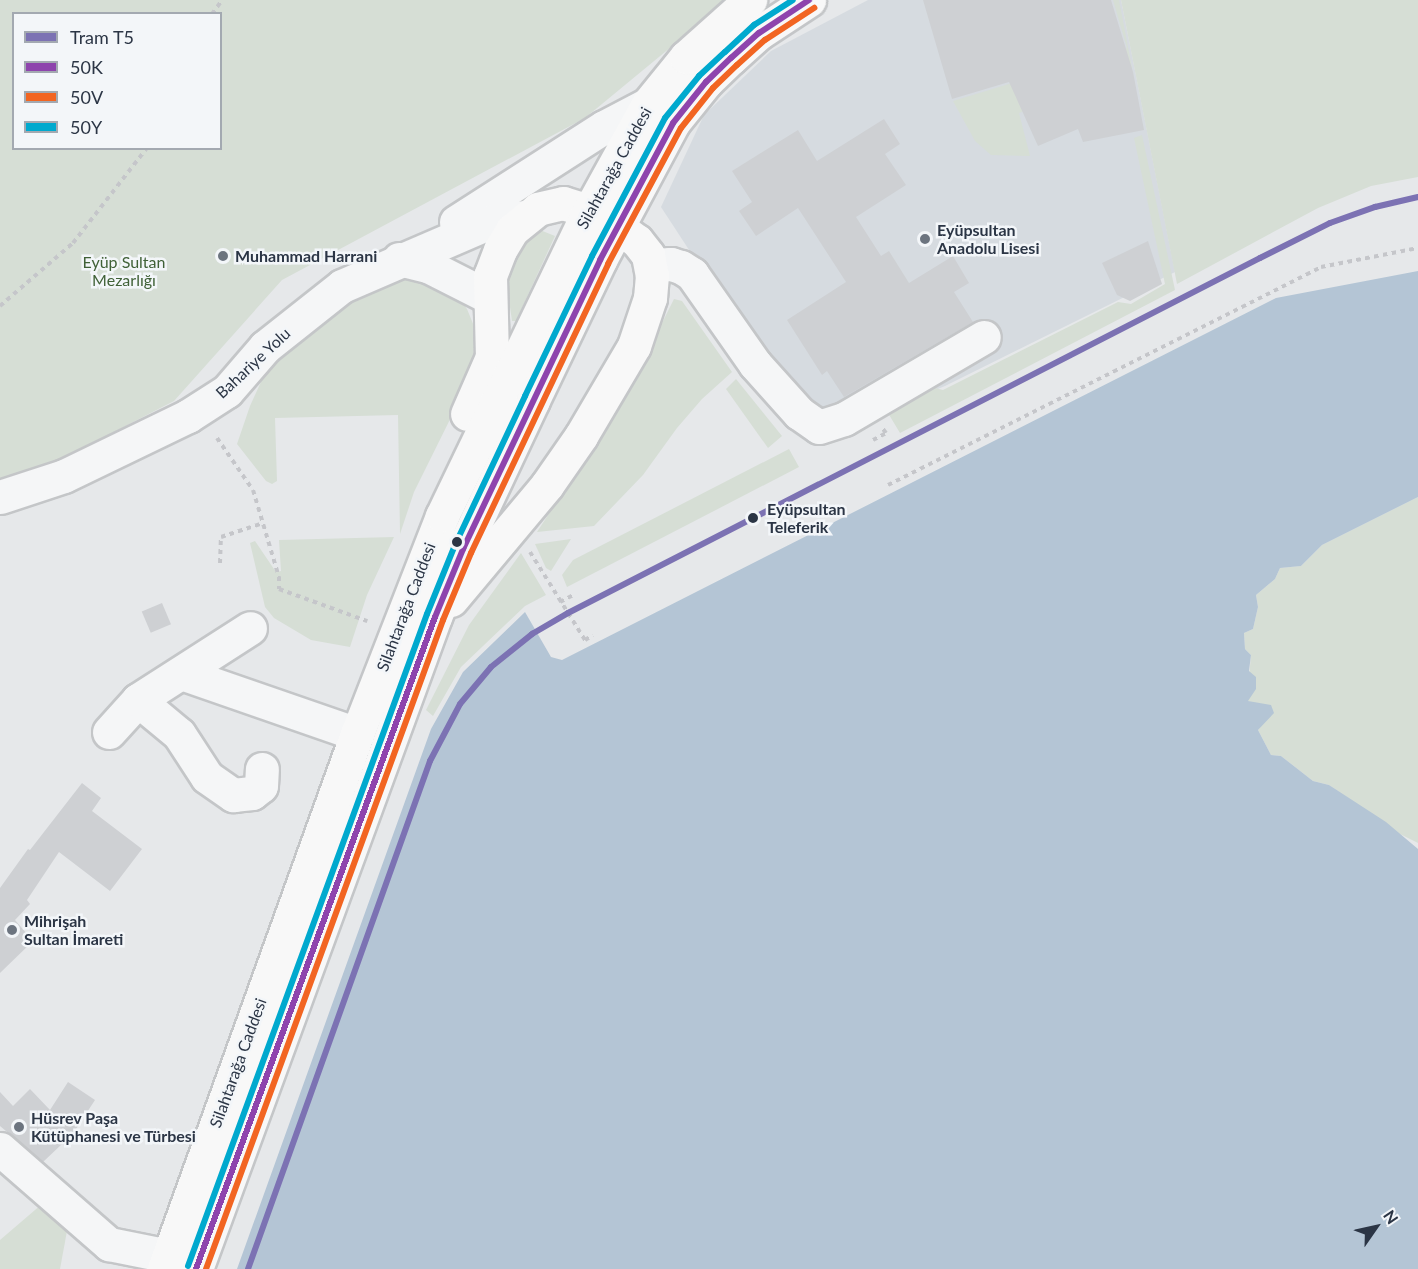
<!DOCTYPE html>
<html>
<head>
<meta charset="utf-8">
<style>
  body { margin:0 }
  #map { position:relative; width:1418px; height:1269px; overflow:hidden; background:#e6e8ea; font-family:Lato,sans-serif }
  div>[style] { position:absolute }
  .built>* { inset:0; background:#d6dbe0 }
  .green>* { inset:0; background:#d6ded5 }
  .water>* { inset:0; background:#b4c5d5 }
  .building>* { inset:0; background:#ced0d3; transform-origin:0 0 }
  .path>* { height:4px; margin-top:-2px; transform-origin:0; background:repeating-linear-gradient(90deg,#c5c6ca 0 4.5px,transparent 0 9px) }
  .roads { filter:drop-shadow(2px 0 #c4c6c8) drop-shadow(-2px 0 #c4c6c8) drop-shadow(0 2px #c4c6c8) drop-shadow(0 -2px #c4c6c8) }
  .minor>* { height:33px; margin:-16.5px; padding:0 16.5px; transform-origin:16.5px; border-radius:16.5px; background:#f5f6f7 }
  .major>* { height:33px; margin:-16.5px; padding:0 16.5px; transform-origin:16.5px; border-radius:16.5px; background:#f8f8f8 }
  .bus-1>* { height:6px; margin:-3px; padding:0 3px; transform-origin:3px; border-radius:3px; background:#8e44ad }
  .bus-2>* { height:6px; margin:-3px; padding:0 3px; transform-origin:3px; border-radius:3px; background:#f26522 }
  .bus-3>* { height:6px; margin:-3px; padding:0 3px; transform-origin:3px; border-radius:3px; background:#00a9ce }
  .tram-1>* { height:6px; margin:-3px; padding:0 3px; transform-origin:3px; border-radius:3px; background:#7c72b3 }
  .dots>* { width:16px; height:16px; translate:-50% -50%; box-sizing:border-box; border:3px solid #f3f6f9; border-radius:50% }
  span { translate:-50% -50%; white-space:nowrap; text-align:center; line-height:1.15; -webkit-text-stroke:5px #f3f6f9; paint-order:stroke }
  .street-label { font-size:16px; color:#2b3545 }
  .poi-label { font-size:16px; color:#2b3545; font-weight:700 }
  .left { translate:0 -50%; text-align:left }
  .park-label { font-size:16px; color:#406137 }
  .stop-label { font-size:16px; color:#2b3545; font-weight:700 }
  .legend { position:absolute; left:12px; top:12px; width:210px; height:138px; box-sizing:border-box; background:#f3f6f9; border:2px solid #a3a9b1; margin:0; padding:8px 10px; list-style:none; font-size:18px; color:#2b3545 }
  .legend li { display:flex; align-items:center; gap:12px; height:30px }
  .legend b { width:30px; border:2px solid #a3a9b1 }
  .north { position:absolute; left:1346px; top:1197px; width:60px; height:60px; -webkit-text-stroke:4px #f3f6f9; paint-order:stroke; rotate:56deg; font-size:16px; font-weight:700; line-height:24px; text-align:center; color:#2b3545 }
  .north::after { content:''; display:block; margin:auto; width:21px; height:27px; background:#2b3545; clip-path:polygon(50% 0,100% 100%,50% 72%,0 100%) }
</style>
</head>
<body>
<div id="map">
  <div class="built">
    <div style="clip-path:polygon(868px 0,1121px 0,1175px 272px,945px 386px,882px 412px,797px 415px,661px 207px,704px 115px,771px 51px)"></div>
  </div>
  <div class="green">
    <div style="clip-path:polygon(evenodd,0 0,728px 0,585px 118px,282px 280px,174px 401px,36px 472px,0 484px,0 0,14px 14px,220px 14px,220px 148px,14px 148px,14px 14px)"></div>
    <div style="clip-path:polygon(1113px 0,1119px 0,1132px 68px,1019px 113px,1030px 156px,991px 155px,975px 141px,953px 101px,1127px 48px)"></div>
    <div style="clip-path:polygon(1121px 0,1418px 0,1418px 177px,1371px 186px,1318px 208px,1177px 284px)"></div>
    <div style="clip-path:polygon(1142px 135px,1175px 290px,900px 433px,885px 408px,927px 386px,943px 390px,1118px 302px,1131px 304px,1165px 284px,1134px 138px)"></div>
    <div style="clip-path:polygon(540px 230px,555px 236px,516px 321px,512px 321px,507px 286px,512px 264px,521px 245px,531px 233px)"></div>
    <div style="clip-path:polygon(408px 275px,457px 295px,467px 309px,476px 331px,479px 348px,475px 369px,414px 492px,400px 534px,398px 415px,275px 418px,277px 481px,272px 484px,266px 481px,237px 444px,250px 406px,275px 351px,353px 292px)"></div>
    <div style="clip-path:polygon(674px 299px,682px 301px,732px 372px,702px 399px,677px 428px,643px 475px,594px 526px,537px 532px,625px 397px)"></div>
    <div style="clip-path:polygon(736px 379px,782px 436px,768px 448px,726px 389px)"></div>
    <div style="clip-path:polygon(789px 449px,799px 467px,567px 587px,562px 575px,573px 560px)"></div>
    <div style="clip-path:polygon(1418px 497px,1418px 843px,1398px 833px,1329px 785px,1313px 781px,1281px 756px,1271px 755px,1258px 730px,1266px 720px,1263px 705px,1247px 701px,1251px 655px,1245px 649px,1244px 633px,1253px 629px,1258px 607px,1256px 595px,1275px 579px,1280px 568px,1301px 566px,1322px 545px)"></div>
    <div style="clip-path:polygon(394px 537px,367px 595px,350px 647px,311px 640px,274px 618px,265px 607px,250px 543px,255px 541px,276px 572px,281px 571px,279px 540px)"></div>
    <div style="clip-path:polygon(571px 539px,551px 571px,546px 568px,535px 544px)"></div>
    <div style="clip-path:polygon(521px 553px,546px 595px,525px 606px,461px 667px,433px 716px,426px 710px,469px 625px)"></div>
    <div style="clip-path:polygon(42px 1204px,67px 1231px,60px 1269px,0 1269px,0 1240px)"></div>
  </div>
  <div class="water">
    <div style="clip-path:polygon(1418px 271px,1418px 497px,1322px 545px,1301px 566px,1280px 568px,1275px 579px,1256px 595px,1258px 607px,1253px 629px,1244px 633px,1245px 649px,1251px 655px,1249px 671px,1256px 677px,1256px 689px,1248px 701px,1271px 705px,1274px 713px,1258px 730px,1271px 755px,1281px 756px,1313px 781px,1329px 785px,1386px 822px,1418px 849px,1418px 1269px,237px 1269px,431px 729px,463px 672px,525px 612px,551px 657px,562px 660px,1276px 298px)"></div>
  </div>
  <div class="building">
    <div style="clip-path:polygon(923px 0,1111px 0,1133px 72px,1144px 130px,1083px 142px,1078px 129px,1038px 146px,1009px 82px,952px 99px)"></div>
    <div style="clip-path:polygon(884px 119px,900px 144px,885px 154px,906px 185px,856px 217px,881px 256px,889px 251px,909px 283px,953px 256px,969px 283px,954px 292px,973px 322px,844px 397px,827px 371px,822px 375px,787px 320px,846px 282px,798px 208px,756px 236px,739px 211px,752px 202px,732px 171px,798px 130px,817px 161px)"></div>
    <div style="clip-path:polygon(1148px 241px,1162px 284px,1130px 301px,1117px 295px,1102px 263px)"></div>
    <div style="left:162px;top:603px;width:23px;height:22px;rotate:67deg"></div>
    <div style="clip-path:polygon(82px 783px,101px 798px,92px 811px,142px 849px,110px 891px,59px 852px,27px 900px,30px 904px,15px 920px,33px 941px,0 973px,0 888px,28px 849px,30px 850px)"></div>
    <div style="clip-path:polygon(68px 1082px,95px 1100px,65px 1146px,62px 1144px,43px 1162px,0 1126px,0 1092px,13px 1106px,30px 1089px,50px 1110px)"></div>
  </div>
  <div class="path">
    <div style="left:212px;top:14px;width:17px;rotate:-54deg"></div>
    <div style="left:0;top:306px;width:96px;rotate:-40.8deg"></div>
    <div style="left:73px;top:243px;width:120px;rotate:-52.1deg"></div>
    <div style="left:217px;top:438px;width:63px;rotate:55.3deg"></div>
    <div style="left:253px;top:490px;width:91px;rotate:73.4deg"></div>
    <div style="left:279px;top:577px;width:12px;rotate:90deg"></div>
    <div style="left:279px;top:589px;width:94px;rotate:20deg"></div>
    <div style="left:873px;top:440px;width:15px;rotate:-28deg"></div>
    <div style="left:886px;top:433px;width:5px;rotate:-127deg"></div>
    <div style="left:888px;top:485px;width:485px;rotate:-26.7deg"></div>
    <div style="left:1321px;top:267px;width:99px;rotate:-11.1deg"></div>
    <div style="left:530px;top:552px;width:104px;rotate:58deg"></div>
    <div style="left:585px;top:640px;width:9px;rotate:-32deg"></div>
    <div style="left:220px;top:563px;width:26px;rotate:-88deg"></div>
    <div style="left:221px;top:537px;width:44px;rotate:-18.4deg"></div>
    <div style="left:560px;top:602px;width:15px;rotate:-28deg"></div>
  </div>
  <div class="roads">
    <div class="minor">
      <div style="left:456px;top:222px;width:176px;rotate:-32.7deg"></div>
      <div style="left:604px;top:127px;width:50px;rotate:-27.6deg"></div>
      <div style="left:399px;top:259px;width:30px;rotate:14deg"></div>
      <div style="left:428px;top:266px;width:68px;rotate:26.9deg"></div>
      <div style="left:651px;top:265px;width:20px;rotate:-3deg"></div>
      <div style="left:671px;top:264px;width:10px;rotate:17deg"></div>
      <div style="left:681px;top:267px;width:13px;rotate:32deg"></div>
      <div style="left:692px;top:274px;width:110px;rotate:55deg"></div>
      <div style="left:755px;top:364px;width:66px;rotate:48.1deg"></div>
      <div style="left:799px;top:413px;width:24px;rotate:35deg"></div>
      <div style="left:819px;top:427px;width:26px;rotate:-18deg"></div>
      <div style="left:844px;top:419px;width:162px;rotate:-30.4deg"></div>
      <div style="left:0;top:497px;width:67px;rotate:-18.2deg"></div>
      <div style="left:64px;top:476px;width:138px;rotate:-25.8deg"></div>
      <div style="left:188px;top:416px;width:46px;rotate:-32.7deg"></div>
      <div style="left:227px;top:391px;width:58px;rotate:-49.2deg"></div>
      <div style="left:265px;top:347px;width:98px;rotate:-38.4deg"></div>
      <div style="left:342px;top:286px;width:164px;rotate:-23.3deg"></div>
      <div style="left:493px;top:221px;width:31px;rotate:-7deg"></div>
      <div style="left:181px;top:673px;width:186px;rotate:19.1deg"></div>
      <div style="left:138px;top:700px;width:53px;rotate:39.7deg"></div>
      <div style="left:179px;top:734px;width:51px;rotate:56.9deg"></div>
      <div style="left:207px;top:777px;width:32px;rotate:35deg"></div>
      <div style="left:233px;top:795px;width:19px;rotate:-6deg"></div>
      <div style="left:252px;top:793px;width:11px;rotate:-38deg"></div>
      <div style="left:261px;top:786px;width:17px;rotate:-87deg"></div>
      <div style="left:109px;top:732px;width:43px;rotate:-47.8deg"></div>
      <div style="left:138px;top:700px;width:133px;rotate:-32.7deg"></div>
      <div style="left:0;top:1149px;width:145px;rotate:41.1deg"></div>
      <div style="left:109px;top:1244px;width:61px;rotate:11.3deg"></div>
    </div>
    <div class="major">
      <div style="left:451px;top:600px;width:150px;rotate:-50.1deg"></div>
      <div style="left:547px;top:485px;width:60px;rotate:-55.2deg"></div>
      <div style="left:581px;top:436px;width:104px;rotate:-59.5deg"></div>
      <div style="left:634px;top:346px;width:51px;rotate:-71.6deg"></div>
      <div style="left:650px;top:298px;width:22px;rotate:-85deg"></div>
      <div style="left:652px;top:276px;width:21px;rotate:-101deg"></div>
      <div style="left:648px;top:255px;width:18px;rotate:-128deg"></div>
      <div style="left:637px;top:241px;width:24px;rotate:-144deg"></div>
      <div style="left:618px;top:227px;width:33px;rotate:-151deg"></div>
      <div style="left:589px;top:211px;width:27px;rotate:-163deg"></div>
      <div style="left:563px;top:203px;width:26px;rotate:167deg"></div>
      <div style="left:538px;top:209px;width:33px;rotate:141deg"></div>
      <div style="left:512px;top:230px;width:23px;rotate:121deg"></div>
      <div style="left:500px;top:250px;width:28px;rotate:111deg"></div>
      <div style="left:490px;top:276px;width:81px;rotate:88.6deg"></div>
      <div style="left:492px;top:357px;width:62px;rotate:113.7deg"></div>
      <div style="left:164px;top:1269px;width:569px;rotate:-70.16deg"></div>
      <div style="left:357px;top:734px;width:234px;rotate:-68.7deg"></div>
      <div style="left:442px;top:516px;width:339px;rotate:-64.3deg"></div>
      <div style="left:589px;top:211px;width:122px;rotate:-61.1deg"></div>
      <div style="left:648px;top:104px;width:60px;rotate:-51deg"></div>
      <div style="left:686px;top:57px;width:86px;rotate:-41.7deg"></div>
      <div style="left:196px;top:1269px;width:694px;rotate:-69.87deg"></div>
      <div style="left:435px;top:617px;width:74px;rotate:-67.6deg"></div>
      <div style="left:463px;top:549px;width:165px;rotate:-64.8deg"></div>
      <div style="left:533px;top:400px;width:155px;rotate:-64.4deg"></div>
      <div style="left:600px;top:260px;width:155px;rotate:-61.9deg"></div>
      <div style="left:673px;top:123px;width:53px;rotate:-51.2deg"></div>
      <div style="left:706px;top:82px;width:35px;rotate:-44deg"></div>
      <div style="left:731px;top:58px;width:38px;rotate:-42deg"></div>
      <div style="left:759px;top:33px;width:60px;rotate:-33.4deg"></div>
    </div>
  </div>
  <div class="bus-1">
    <div style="left:196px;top:1269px;width:694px;rotate:-69.87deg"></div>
    <div style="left:435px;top:617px;width:74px;rotate:-67.6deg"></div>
    <div style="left:463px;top:549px;width:320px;rotate:-64.6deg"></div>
    <div style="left:600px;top:260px;width:155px;rotate:-61.9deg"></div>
    <div style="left:673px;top:123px;width:53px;rotate:-51.2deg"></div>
    <div style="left:706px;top:82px;width:35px;rotate:-44deg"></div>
    <div style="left:731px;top:58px;width:38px;rotate:-42deg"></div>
    <div style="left:759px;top:33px;width:60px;rotate:-33.4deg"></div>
  </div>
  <div class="bus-2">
    <div style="left:206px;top:1269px;width:691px;rotate:-69.94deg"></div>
    <div style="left:443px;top:620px;width:73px;rotate:-67.3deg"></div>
    <div style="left:471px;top:553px;width:320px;rotate:-64.6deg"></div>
    <div style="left:608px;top:264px;width:154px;rotate:-61.8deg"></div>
    <div style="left:681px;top:128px;width:51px;rotate:-51.3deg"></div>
    <div style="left:713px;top:88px;width:33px;rotate:-44deg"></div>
    <div style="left:737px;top:65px;width:38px;rotate:-42deg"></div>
    <div style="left:765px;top:40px;width:59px;rotate:-33.1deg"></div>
  </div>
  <div class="bus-3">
    <div style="left:188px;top:1266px;width:694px;rotate:-69.87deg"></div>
    <div style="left:427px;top:614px;width:74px;rotate:-67.9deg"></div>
    <div style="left:455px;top:545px;width:165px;rotate:-64.8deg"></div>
    <div style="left:525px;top:396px;width:155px;rotate:-64.4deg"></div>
    <div style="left:592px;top:256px;width:156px;rotate:-62.1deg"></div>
    <div style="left:665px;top:118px;width:54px;rotate:-51deg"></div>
    <div style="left:699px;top:76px;width:35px;rotate:-43deg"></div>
    <div style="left:725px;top:52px;width:40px;rotate:-43deg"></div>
    <div style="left:754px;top:25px;width:46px;rotate:-32.7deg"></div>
  </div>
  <div class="tram-1">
    <div style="left:248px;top:1269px;width:540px;rotate:-70.29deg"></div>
    <div style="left:430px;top:761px;width:64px;rotate:-62.2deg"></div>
    <div style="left:460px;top:704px;width:48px;rotate:-50deg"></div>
    <div style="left:491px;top:667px;width:53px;rotate:-38.8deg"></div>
    <div style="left:532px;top:634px;width:42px;rotate:-30.3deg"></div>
    <div style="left:568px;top:613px;width:778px;rotate:-27.16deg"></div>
    <div style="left:1260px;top:258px;width:78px;rotate:-26.6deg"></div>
    <div style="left:1330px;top:223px;width:48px;rotate:-19.6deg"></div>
    <div style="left:1375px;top:207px;width:44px;rotate:-13.1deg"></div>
  </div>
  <div class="dots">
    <div style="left:925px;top:239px;background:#6c747f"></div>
    <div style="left:223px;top:256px;background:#6c747f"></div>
    <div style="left:753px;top:518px;background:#2b3545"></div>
    <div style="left:457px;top:542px;background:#2b3545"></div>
    <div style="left:12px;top:930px;background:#6c747f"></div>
    <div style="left:19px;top:1127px;background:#6c747f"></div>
  </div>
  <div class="street-label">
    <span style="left:614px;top:168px;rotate:-61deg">Silahtarağa Caddesi</span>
    <span style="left:253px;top:363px;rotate:-43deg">Bahariye Yolu</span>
    <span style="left:406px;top:607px;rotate:-69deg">Silahtarağa Caddesi</span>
    <span style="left:238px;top:1063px;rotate:-70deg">Silahtarağa Caddesi</span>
  </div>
  <div class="poi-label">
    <span class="left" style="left:937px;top:239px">Eyüpsultan<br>Anadolu Lisesi</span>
    <span class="left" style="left:235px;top:256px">Muhammad Harrani</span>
    <span class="left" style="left:24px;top:930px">Mihrişah<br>Sultan İmareti</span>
    <span class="left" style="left:31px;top:1127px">Hüsrev Paşa<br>Kütüphanesi ve Türbesi</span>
  </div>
  <div class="park-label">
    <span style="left:124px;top:271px">Eyüp Sultan<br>Mezarlığı</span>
  </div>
  <div class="stop-label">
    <span class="left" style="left:767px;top:518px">Eyüpsultan<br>Teleferik</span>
  </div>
  <ul class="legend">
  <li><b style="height:8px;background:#7c72b3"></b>Tram T5</li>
  <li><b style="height:8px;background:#8e44ad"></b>50K</li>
  <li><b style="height:8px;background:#f26522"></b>50V</li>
  <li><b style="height:8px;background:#00a9ce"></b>50Y</li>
  </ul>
  <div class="north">N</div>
</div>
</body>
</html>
